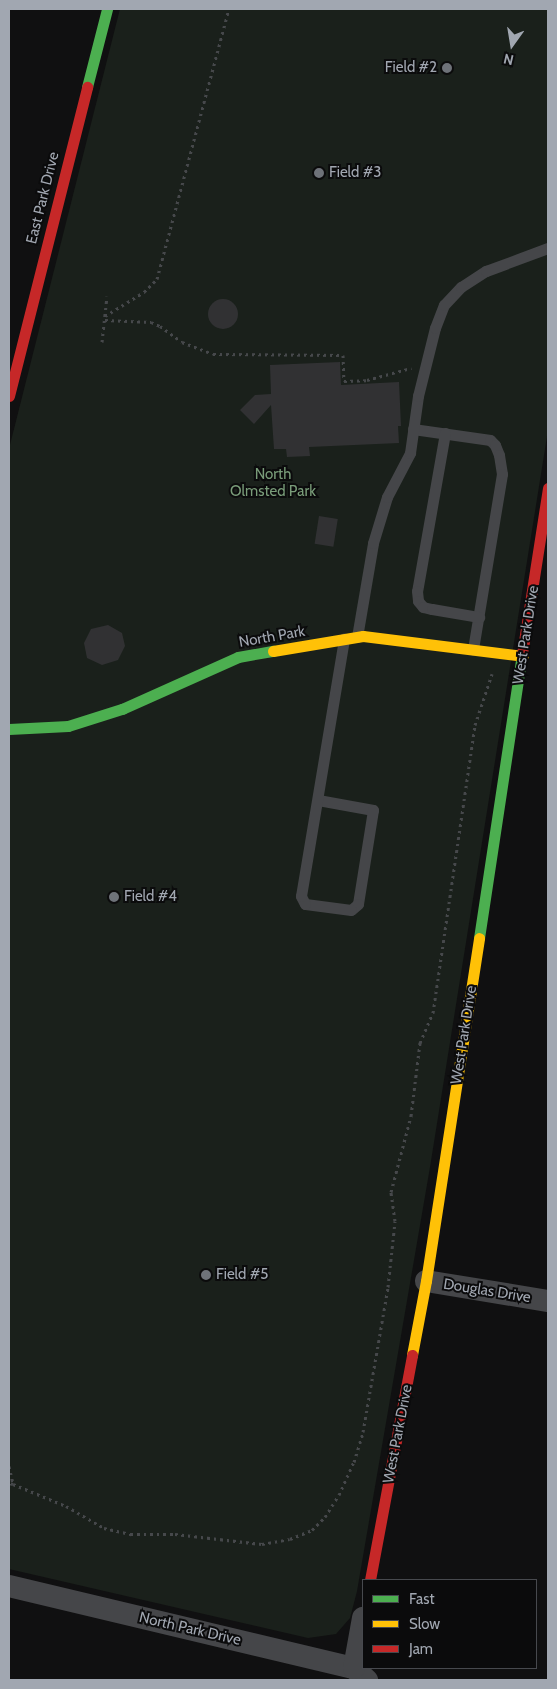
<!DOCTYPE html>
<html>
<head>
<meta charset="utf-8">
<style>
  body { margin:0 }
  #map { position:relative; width:557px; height:1689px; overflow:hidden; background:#101011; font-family:Cabin,sans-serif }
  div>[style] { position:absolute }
  .green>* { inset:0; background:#1a201b }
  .building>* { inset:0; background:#313133; transform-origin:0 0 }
  .round { border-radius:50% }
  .path>* { height:3px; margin-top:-1.5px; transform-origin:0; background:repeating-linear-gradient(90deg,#46484b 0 2.5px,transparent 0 6.5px) }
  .lane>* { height:11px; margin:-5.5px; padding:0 5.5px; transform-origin:5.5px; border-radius:5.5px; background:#454649 }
  .street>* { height:22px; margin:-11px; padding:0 11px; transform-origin:11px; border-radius:11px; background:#454649 }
  .fast>* { height:11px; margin:-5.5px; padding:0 5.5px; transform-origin:5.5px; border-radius:5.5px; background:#4caf50 }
  .slow>* { height:11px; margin:-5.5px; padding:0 5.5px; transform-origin:5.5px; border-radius:5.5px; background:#ffc107 }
  .jam>* { height:11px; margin:-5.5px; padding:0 5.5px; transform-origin:5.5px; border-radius:5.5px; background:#c62828 }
  .dots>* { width:14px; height:14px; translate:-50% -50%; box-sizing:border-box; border:2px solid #0b0b0c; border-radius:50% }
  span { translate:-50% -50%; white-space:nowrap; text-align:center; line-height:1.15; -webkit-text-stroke:4px #0b0b0c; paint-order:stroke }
  .poi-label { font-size:15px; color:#a1a7b1 }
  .right { translate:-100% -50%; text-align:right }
  .left { translate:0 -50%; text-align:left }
  .street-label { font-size:15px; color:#a1a7b1 }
  .park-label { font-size:15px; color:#799c79 }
  .frame { position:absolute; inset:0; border:10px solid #a1a7b1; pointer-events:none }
  .legend { position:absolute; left:362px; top:1579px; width:175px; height:90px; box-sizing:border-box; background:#0b0b0c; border:1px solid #47494e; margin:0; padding:6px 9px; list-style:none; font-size:15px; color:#a1a7b1 }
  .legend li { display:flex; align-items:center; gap:10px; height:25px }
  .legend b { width:25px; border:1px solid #47494e }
  .north { position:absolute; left:487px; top:20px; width:50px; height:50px; -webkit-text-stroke:4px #0b0b0c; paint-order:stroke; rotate:193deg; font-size:14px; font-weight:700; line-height:20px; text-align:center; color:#a1a7b1 }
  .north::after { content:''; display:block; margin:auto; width:18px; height:22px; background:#a1a7b1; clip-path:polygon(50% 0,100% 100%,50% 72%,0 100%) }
</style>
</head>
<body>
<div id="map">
  <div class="green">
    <div style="clip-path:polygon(120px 9px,548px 9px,548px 430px,430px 1167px,357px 1591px,350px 1618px,336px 1634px,308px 1638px,9px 1569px,9px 449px)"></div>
  </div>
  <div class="building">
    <div class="round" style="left:208px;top:299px;width:30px;height:30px"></div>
    <div style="clip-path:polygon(340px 362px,341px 385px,399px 382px,401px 426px,398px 426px,399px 443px,309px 447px,310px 456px,287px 457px,286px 449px,274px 449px,271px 405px,254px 424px,240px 410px,255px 395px,271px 394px,270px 365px)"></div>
    <div style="left:319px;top:516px;width:19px;height:28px;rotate:9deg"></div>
    <div style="clip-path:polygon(108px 625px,122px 633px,125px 646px,118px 660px,102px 665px,87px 658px,84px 643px,91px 629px)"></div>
  </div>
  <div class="path">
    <div style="left:105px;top:316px;width:46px;rotate:-31.6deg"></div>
    <div style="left:144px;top:292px;width:18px;rotate:-45deg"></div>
    <div style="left:157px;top:279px;width:279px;rotate:-75.1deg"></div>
    <div style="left:105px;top:320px;width:46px;rotate:2.5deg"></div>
    <div style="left:151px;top:322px;width:10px;rotate:24deg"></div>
    <div style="left:160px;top:326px;width:27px;rotate:36deg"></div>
    <div style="left:182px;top:342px;width:33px;rotate:21deg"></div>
    <div style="left:213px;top:354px;width:130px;rotate:0.4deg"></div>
    <div style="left:343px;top:355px;width:26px;rotate:88deg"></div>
    <div style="left:344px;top:381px;width:23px;rotate:-2deg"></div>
    <div style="left:367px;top:380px;width:46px;rotate:-15.3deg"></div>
    <div style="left:102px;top:342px;width:46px;rotate:-83.8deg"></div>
    <div style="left:9px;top:1466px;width:18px;rotate:77deg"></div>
    <div style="left:13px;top:1484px;width:4px;rotate:-166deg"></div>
    <div style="left:13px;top:1484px;width:57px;rotate:22.5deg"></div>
    <div style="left:66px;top:1506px;width:44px;rotate:30.1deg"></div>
    <div style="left:104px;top:1528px;width:28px;rotate:13deg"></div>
    <div style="left:131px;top:1534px;width:44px"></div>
    <div style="left:175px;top:1534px;width:88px;rotate:6.6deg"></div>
    <div style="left:262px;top:1544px;width:28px;rotate:-10deg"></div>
    <div style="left:290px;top:1539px;width:24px;rotate:-22deg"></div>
    <div style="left:312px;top:1530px;width:18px;rotate:-45deg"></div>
    <div style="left:325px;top:1517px;width:26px;rotate:-58deg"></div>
    <div style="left:339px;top:1495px;width:36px;rotate:-66deg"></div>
    <div style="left:354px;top:1462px;width:31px;rotate:-73deg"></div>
    <div style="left:363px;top:1432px;width:147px;rotate:-80.2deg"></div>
    <div style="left:388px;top:1287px;width:66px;rotate:-83.9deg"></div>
    <div style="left:395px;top:1221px;width:29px;rotate:-98deg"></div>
    <div style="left:391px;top:1192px;width:79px;rotate:-75.3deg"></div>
    <div style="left:411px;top:1116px;width:74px;rotate:-83deg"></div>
    <div style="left:420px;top:1043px;width:33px;rotate:-67deg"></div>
    <div style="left:433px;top:1013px;width:291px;rotate:-81.7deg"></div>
    <div style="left:475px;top:725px;width:54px;rotate:-71.6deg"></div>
  </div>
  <div class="lane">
    <div style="left:413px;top:429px;width:78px;rotate:8.1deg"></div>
    <div style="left:490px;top:440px;width:7px;rotate:45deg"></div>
    <div style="left:495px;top:445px;width:11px;rotate:68deg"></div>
    <div style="left:499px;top:455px;width:19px;rotate:81deg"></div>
    <div style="left:502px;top:474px;width:178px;rotate:99.4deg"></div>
    <div style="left:445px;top:433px;width:160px;rotate:100deg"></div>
    <div style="left:417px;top:591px;width:10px;rotate:84deg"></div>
    <div style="left:418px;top:601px;width:8px;rotate:50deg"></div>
    <div style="left:423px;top:607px;width:9px;rotate:13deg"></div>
    <div style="left:432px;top:609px;width:48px;rotate:9.7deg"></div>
    <div style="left:357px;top:637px;width:95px;rotate:-80.3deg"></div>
    <div style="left:373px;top:543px;width:48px;rotate:-73.1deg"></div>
    <div style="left:387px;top:497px;width:50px;rotate:-62.4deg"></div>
    <div style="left:410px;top:453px;width:58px;rotate:-82deg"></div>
    <div style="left:418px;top:396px;width:70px;rotate:-76deg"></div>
    <div style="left:435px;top:328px;width:25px;rotate:-69deg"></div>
    <div style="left:444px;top:305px;width:25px;rotate:-47deg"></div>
    <div style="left:461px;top:287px;width:30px;rotate:-33deg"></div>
    <div style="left:486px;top:271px;width:66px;rotate:-20.4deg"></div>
    <div style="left:318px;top:800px;width:56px;rotate:10.3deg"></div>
    <div style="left:373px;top:810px;width:95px;rotate:99.1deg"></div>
    <div style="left:358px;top:904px;width:9px;rotate:139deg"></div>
    <div style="left:351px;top:910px;width:46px;rotate:-172.6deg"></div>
    <div style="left:305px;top:904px;width:9px;rotate:-117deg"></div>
    <div style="left:301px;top:896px;width:261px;rotate:-80.5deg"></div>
  </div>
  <div class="street">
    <div style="left:426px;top:1281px;width:124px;rotate:9.3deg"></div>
    <div style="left:9px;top:1586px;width:355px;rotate:13.4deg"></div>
    <div style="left:354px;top:1668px;width:18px;rotate:43deg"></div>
    <div style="left:354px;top:1668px;width:51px;rotate:-79.8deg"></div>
  </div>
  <div class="fast">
    <div style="left:87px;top:87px;width:81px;rotate:-75.6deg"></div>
    <div style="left:9px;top:729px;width:59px;rotate:-2.9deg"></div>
    <div style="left:68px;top:726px;width:57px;rotate:-17.5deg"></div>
    <div style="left:122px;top:709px;width:127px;rotate:-24.1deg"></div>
    <div style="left:238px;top:657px;width:36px;rotate:-10deg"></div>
    <div style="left:479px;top:938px;width:287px;rotate:-81.4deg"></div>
  </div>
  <div class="slow">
    <div style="left:273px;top:651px;width:91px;rotate:-9.5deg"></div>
    <div style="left:363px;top:636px;width:161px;rotate:7.1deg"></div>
    <div style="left:412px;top:1355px;width:75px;rotate:-79.3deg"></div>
    <div style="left:426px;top:1281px;width:347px;rotate:-81.2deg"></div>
  </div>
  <div class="jam">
    <div style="left:9px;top:396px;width:319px;rotate:-75.8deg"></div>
    <div style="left:522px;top:654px;width:168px;rotate:-81.1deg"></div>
    <div style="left:370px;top:1580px;width:229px;rotate:-79.4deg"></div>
  </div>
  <div class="dots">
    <div style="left:447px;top:68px;background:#6e7279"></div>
    <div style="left:319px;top:173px;background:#6e7279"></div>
    <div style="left:114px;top:897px;background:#6e7279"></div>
    <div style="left:206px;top:1275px;background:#6e7279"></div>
  </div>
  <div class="poi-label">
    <span class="right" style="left:437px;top:68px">Field #2</span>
    <span class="left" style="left:329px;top:173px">Field #3</span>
    <span class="left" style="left:124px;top:897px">Field #4</span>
    <span class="left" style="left:216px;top:1275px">Field #5</span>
  </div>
  <div class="street-label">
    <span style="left:43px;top:198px;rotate:-76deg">East Park Drive</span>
    <span style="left:526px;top:635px;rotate:-81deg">West Park Drive</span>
    <span style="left:272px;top:637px;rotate:-10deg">North Park</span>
    <span style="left:464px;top:1035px;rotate:-81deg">West Park Drive</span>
    <span style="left:487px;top:1291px;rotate:9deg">Douglas Drive</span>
    <span style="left:398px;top:1434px;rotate:-79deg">West Park Drive</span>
    <span style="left:190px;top:1629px;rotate:13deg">North Park Drive</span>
  </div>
  <div class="park-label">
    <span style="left:273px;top:483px">North<br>Olmsted Park</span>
  </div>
  <div class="frame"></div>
  <ul class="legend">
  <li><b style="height:6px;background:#4caf50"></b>Fast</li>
  <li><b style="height:6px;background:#ffc107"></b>Slow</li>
  <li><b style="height:6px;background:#c62828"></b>Jam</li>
  </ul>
  <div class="north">N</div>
</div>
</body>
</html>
